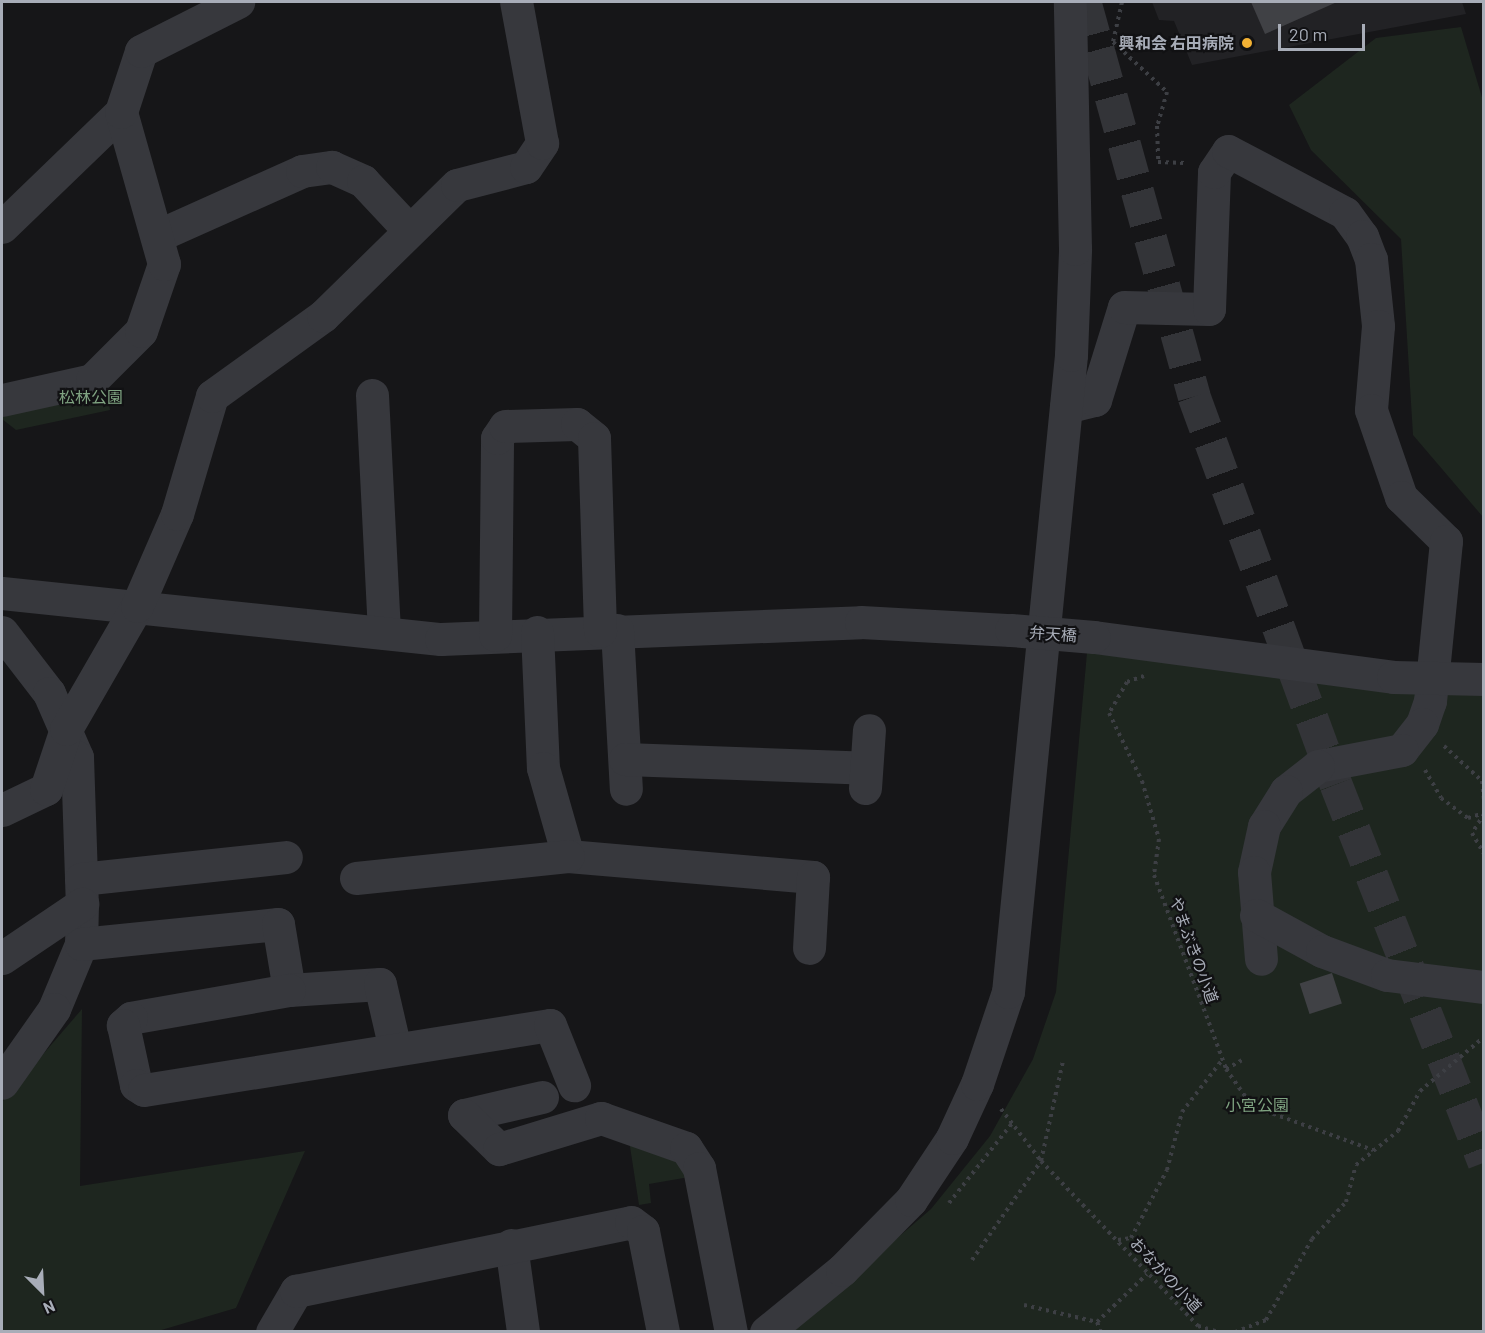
<!DOCTYPE html>
<html>
<head>
<meta charset="utf-8">
<style>
  body { margin:0 }
  #map { position:relative; width:1485px; height:1333px; overflow:hidden; background:#161618; font-family:Barlow,"Noto Sans JP",sans-serif }
  div>[style] { position:absolute }
  .built>* { inset:0; background:#222225 }
  .green>* { inset:0; background:#1e261f }
  .building>* { inset:0; background:#404145; transform-origin:0 0 }
  .minor-tunnel>* { height:33px; margin-top:-16.5px; transform-origin:0; background:repeating-linear-gradient(90deg,#333438 0 33px,transparent 0 49px) }
  .path>* { height:4px; margin-top:-2px; transform-origin:0; background:repeating-linear-gradient(90deg,#3d3f44 0 3px,transparent 0 7.5px) }
  .minor>* { height:33px; margin:-16.5px; padding:0 16.5px; transform-origin:16.5px; border-radius:16.5px; background:#37383d }
  .minor-bridge>* { height:33px; margin:-16.5px; padding:0 16.5px; transform-origin:16.5px; border-radius:16.5px; background:#37383d }
  .dots>* { width:16px; height:16px; translate:-50% -50%; box-sizing:border-box; border:3px solid #111113; border-radius:50% }
  span { translate:-50% -50%; white-space:nowrap; text-align:center; line-height:1.15; -webkit-text-stroke:4.5px #111113; paint-order:stroke }
  .poi-label { font-size:16px; color:#a8adb8; font-weight:700 }
  .right { translate:-100% -50%; text-align:right }
  .park-label { font-size:16px; color:#7fa381 }
  .street-label { font-size:16px; color:#a8adb8 }
  .frame { position:absolute; inset:0; border:3px solid #a8adb8; pointer-events:none }
  .north { position:absolute; left:12px; top:1261px; width:60px; height:60px; -webkit-text-stroke:4px #111113; paint-order:stroke; rotate:156deg; font-size:16px; font-weight:700; line-height:24px; text-align:center; color:#a8adb8 }
  .north::after { content:''; display:block; margin:auto; width:21px; height:27px; background:#a8adb8; clip-path:polygon(50% 0,100% 100%,50% 72%,0 100%) }
  .scale { position:absolute; left:1278px; top:24px; width:87px; height:27px; box-sizing:border-box; border:3px solid #a8adb8; border-top:0; padding-left:8px; font-size:18px; line-height:21px; white-space:nowrap; color:#a8adb8; -webkit-text-stroke:4px #111113; paint-order:stroke }
</style>
</head>
<body>
<div id="map">
  <div class="built">
    <div style="clip-path:polygon(1152px 2px,1462px 2px,1466px 14px,1192px 65px,1174px 21px,1159px 20px)"></div>
  </div>
  <div class="green">
    <div style="clip-path:polygon(1461px 27px,1484px 104px,1483px 517px,1413px 435px,1401px 239px,1311px 150px,1289px 105px,1376px 38px)"></div>
    <div style="clip-path:polygon(103px 370px,110px 410px,16px 430px,2px 419px,2px 400px)"></div>
    <div style="clip-path:polygon(1087px 653px,1483px 690px,1483px 1331px,788px 1332px,931px 1209px,990px 1136px,1033px 1059px,1056px 992px)"></div>
    <div style="clip-path:polygon(82px 1009px,80px 1186px,305px 1151px,236px 1308px,158px 1331px,2px 1332px,2px 1102px)"></div>
    <div style="clip-path:polygon(627px 1127px,701px 1175px,649px 1184px,651px 1203px,639px 1205px)"></div>
  </div>
  <div class="building">
    <div style="clip-path:polygon(1251px 2px,1337px 2px,1265px 34px)"></div>
    <div style="left:1332px;top:973px;width:32px;height:34px;rotate:72deg"></div>
  </div>
  <div class="minor-tunnel">
    <div style="left:1085px;top:2px;width:409px;rotate:74.5deg"></div>
    <div style="left:1194px;top:396px;width:413px;rotate:69.9deg"></div>
    <div style="left:1336px;top:784px;width:406px;rotate:68.6deg"></div>
  </div>
  <div class="path">
    <div style="left:1122px;top:2px;width:41px;rotate:102.7deg"></div>
    <div style="left:1113px;top:42px;width:74px;rotate:42.8deg"></div>
    <div style="left:1167px;top:92px;width:35px;rotate:106deg"></div>
    <div style="left:1157px;top:126px;width:36px;rotate:88deg"></div>
    <div style="left:1158px;top:162px;width:27px;rotate:2deg"></div>
    <div style="left:1144px;top:676px;width:18px;rotate:161deg"></div>
    <div style="left:1127px;top:682px;width:36px;rotate:120deg"></div>
    <div style="left:1109px;top:713px;width:76px;rotate:64.1deg"></div>
    <div style="left:1142px;top:781px;width:60px;rotate:73.7deg"></div>
    <div style="left:1159px;top:839px;width:36px;rotate:98deg"></div>
    <div style="left:1154px;top:875px;width:207px;rotate:69.6deg"></div>
    <div style="left:1226px;top:1069px;width:45px;rotate:54.9deg"></div>
    <div style="left:1252px;top:1106px;width:129px;rotate:20deg"></div>
    <div style="left:1444px;top:746px;width:52px;rotate:42.6deg"></div>
    <div style="left:1482px;top:781px;width:19px;rotate:84deg"></div>
    <div style="left:1425px;top:770px;width:32px;rotate:60deg"></div>
    <div style="left:1441px;top:798px;width:34px;rotate:37deg"></div>
    <div style="left:1468px;top:818px;width:17px;rotate:-17deg"></div>
    <div style="left:1484px;top:814px;width:22px;rotate:122deg"></div>
    <div style="left:1472px;top:833px;width:24px;rotate:60deg"></div>
    <div style="left:1226px;top:1069px;width:18px;rotate:-29deg"></div>
    <div style="left:1001px;top:1109px;width:66px;rotate:52.4deg"></div>
    <div style="left:1041px;top:1161px;width:228px;rotate:46.4deg"></div>
    <div style="left:1198px;top:1326px;width:22px;rotate:16deg"></div>
    <div style="left:949px;top:1203px;width:103px;rotate:-51.7deg"></div>
    <div style="left:1118px;top:1240px;width:13px;rotate:-9deg"></div>
    <div style="left:1131px;top:1238px;width:77px;rotate:-62.1deg"></div>
    <div style="left:1167px;top:1170px;width:60px;rotate:-75.5deg"></div>
    <div style="left:1182px;top:1112px;width:66px;rotate:-52.4deg"></div>
    <div style="left:972px;top:1260px;width:121px;rotate:-55.1deg"></div>
    <div style="left:1041px;top:1161px;width:102px;rotate:-77.6deg"></div>
    <div style="left:1024px;top:1305px;width:75px;rotate:13.1deg"></div>
    <div style="left:1101px;top:1332px;width:11px;rotate:-112deg"></div>
    <div style="left:1097px;top:1322px;width:69px;rotate:-43.8deg"></div>
    <div style="left:1235px;top:1332px;width:33px;rotate:-21deg"></div>
    <div style="left:1266px;top:1320px;width:93px;rotate:-60.4deg"></div>
    <div style="left:1312px;top:1239px;width:50px;rotate:-47.4deg"></div>
    <div style="left:1346px;top:1202px;width:38px;rotate:-75deg"></div>
    <div style="left:1356px;top:1165px;width:54px;rotate:-39deg"></div>
    <div style="left:1398px;top:1131px;width:46px;rotate:-61.2deg"></div>
    <div style="left:1420px;top:1091px;width:84px;rotate:-40.2deg"></div>
  </div>
  <div class="minor">
    <div style="left:2px;top:227px;width:165px;rotate:-44deg"></div>
    <div style="left:157px;top:236px;width:159px;rotate:-24.1deg"></div>
    <div style="left:302px;top:171px;width:30px;rotate:-8deg"></div>
    <div style="left:332px;top:167px;width:34px;rotate:24deg"></div>
    <div style="left:363px;top:181px;width:67px;rotate:46.8deg"></div>
    <div style="left:372px;top:395px;width:238px;rotate:87.1deg"></div>
    <div style="left:2px;top:400px;width:92px;rotate:-12.5deg"></div>
    <div style="left:92px;top:380px;width:69px;rotate:-45deg"></div>
    <div style="left:141px;top:331px;width:71px;rotate:-71.1deg"></div>
    <div style="left:164px;top:264px;width:158px;rotate:-105.8deg"></div>
    <div style="left:121px;top:112px;width:64px;rotate:-71.8deg"></div>
    <div style="left:141px;top:51px;width:109px;rotate:-26.8deg"></div>
    <div style="left:1066px;top:407px;width:30px;rotate:-14deg"></div>
    <div style="left:1095px;top:400px;width:97px;rotate:-72.7deg"></div>
    <div style="left:1124px;top:307px;width:85px;rotate:1.3deg"></div>
    <div style="left:1209px;top:309px;width:137px;rotate:-87.9deg"></div>
    <div style="left:1214px;top:172px;width:25px;rotate:-56deg"></div>
    <div style="left:1228px;top:151px;width:132px;rotate:27.9deg"></div>
    <div style="left:1345px;top:213px;width:29px;rotate:54deg"></div>
    <div style="left:1362px;top:236px;width:25px;rotate:69deg"></div>
    <div style="left:1371px;top:259px;width:67px;rotate:84deg"></div>
    <div style="left:1378px;top:326px;width:84px;rotate:94.8deg"></div>
    <div style="left:1371px;top:410px;width:92px;rotate:71deg"></div>
    <div style="left:1401px;top:497px;width:63px;rotate:44.4deg"></div>
    <div style="left:1446px;top:541px;width:161px;rotate:95.7deg"></div>
    <div style="left:1430px;top:701px;width:24px;rotate:109deg"></div>
    <div style="left:1422px;top:724px;width:33px;rotate:128deg"></div>
    <div style="left:1402px;top:750px;width:86px;rotate:169.2deg"></div>
    <div style="left:1318px;top:766px;width:41px;rotate:142deg"></div>
    <div style="left:1286px;top:791px;width:41px;rotate:122.2deg"></div>
    <div style="left:1264px;top:826px;width:47px;rotate:102.3deg"></div>
    <div style="left:1254px;top:872px;width:87px;rotate:85.4deg"></div>
    <div style="left:2px;top:593px;width:441px;rotate:6deg"></div>
    <div style="left:441px;top:639px;width:420px;rotate:-2.3deg"></div>
    <div style="left:861px;top:622px;width:150px;rotate:3.1deg"></div>
    <div style="left:617px;top:630px;width:159px;rotate:86.8deg"></div>
    <div style="left:2px;top:632px;width:77px;rotate:52.4deg"></div>
    <div style="left:49px;top:693px;width:70px;rotate:66.4deg"></div>
    <div style="left:77px;top:757px;width:147px;rotate:88.1deg"></div>
    <div style="left:82px;top:904px;width:40px;rotate:91.4deg"></div>
    <div style="left:81px;top:944px;width:70px;rotate:112.6deg"></div>
    <div style="left:54px;top:1009px;width:90px;rotate:125.1deg"></div>
    <div style="left:537px;top:632px;width:136px;rotate:87.5deg"></div>
    <div style="left:543px;top:768px;width:91px;rotate:74.1deg"></div>
    <div style="left:568px;top:856px;width:246px;rotate:4.9deg"></div>
    <div style="left:813px;top:877px;width:71px;rotate:93.2deg"></div>
    <div style="left:495px;top:635px;width:197px;rotate:-89.4deg"></div>
    <div style="left:497px;top:438px;width:14px;rotate:-56deg"></div>
    <div style="left:505px;top:426px;width:72px;rotate:-1.6deg"></div>
    <div style="left:577px;top:424px;width:22px;rotate:39deg"></div>
    <div style="left:594px;top:438px;width:193px;rotate:88.2deg"></div>
    <div style="left:1094px;top:637px;width:302px;rotate:7.6deg"></div>
    <div style="left:1393px;top:677px;width:91px;rotate:1.3deg"></div>
    <div style="left:625px;top:759px;width:241px;rotate:2.1deg"></div>
    <div style="left:865px;top:788px;width:58px;rotate:-86.1deg"></div>
    <div style="left:2px;top:810px;width:49px;rotate:-25.5deg"></div>
    <div style="left:46px;top:789px;width:63px;rotate:-71.6deg"></div>
    <div style="left:66px;top:729px;width:142px;rotate:-60deg"></div>
    <div style="left:137px;top:606px;width:100px;rotate:-66.5deg"></div>
    <div style="left:177px;top:514px;width:123px;rotate:-73.5deg"></div>
    <div style="left:212px;top:396px;width:137px;rotate:-35.8deg"></div>
    <div style="left:323px;top:316px;width:187px;rotate:-44.4deg"></div>
    <div style="left:457px;top:185px;width:71px;rotate:-14.6deg"></div>
    <div style="left:526px;top:167px;width:29px;rotate:-56deg"></div>
    <div style="left:542px;top:143px;width:143px;rotate:-100.4deg"></div>
    <div style="left:356px;top:878px;width:213px;rotate:-5.9deg"></div>
    <div style="left:81px;top:879px;width:206px;rotate:-6.1deg"></div>
    <div style="left:1256px;top:915px;width:75px;rotate:28.6deg"></div>
    <div style="left:1322px;top:951px;width:69px;rotate:20.3deg"></div>
    <div style="left:1387px;top:975px;width:98px;rotate:7.1deg"></div>
    <div style="left:81px;top:944px;width:198px;rotate:-5.8deg"></div>
    <div style="left:278px;top:924px;width:67px;rotate:80.5deg"></div>
    <div style="left:289px;top:990px;width:91px;rotate:-3.8deg"></div>
    <div style="left:380px;top:984px;width:67px;rotate:77deg"></div>
    <div style="left:2px;top:958px;width:97px;rotate:-34deg"></div>
    <div style="left:289px;top:990px;width:160px;rotate:170deg"></div>
    <div style="left:131px;top:1018px;width:11px;rotate:139deg"></div>
    <div style="left:123px;top:1025px;width:61px;rotate:77.8deg"></div>
    <div style="left:136px;top:1085px;width:9px;rotate:32deg"></div>
    <div style="left:144px;top:1090px;width:411px;rotate:-9.1deg"></div>
    <div style="left:550px;top:1025px;width:65px;rotate:68.2deg"></div>
    <div style="left:542px;top:1097px;width:80px;rotate:167deg"></div>
    <div style="left:464px;top:1115px;width:49px;rotate:44.2deg"></div>
    <div style="left:499px;top:1149px;width:107px;rotate:-16.9deg"></div>
    <div style="left:601px;top:1118px;width:90px;rotate:19.4deg"></div>
    <div style="left:686px;top:1148px;width:24px;rotate:57deg"></div>
    <div style="left:699px;top:1168px;width:167px;rotate:79deg"></div>
    <div style="left:511px;top:1245px;width:88px;rotate:82.1deg"></div>
    <div style="left:272px;top:1332px;width:48px;rotate:-59.7deg"></div>
    <div style="left:296px;top:1291px;width:342px;rotate:-11.6deg"></div>
    <div style="left:631px;top:1222px;width:15px;rotate:37deg"></div>
    <div style="left:643px;top:1231px;width:103px;rotate:78.8deg"></div>
    <div style="left:766px;top:1332px;width:98px;rotate:-39.2deg"></div>
    <div style="left:842px;top:1270px;width:98px;rotate:-45.4deg"></div>
    <div style="left:911px;top:1200px;width:74px;rotate:-56.5deg"></div>
    <div style="left:952px;top:1138px;width:60px;rotate:-65.2deg"></div>
    <div style="left:977px;top:1084px;width:97px;rotate:-71.4deg"></div>
    <div style="left:1008px;top:992px;width:640px;rotate:-84.35deg"></div>
    <div style="left:1071px;top:355px;width:106px;rotate:-87.8deg"></div>
    <div style="left:1075px;top:249px;width:247px;rotate:-91.2deg"></div>
  </div>
  <div class="minor-bridge">
    <div style="left:1011px;top:630px;width:83px;rotate:4.8deg"></div>
  </div>
  <div class="dots">
    <div style="left:1247px;top:43px;background:#f2b134"></div>
  </div>
  <div class="poi-label">
    <span class="right" style="left:1234px;top:43px">興和会 右田病院</span>
  </div>
  <div class="park-label">
    <span style="left:91px;top:397px">松林公園</span>
    <span style="left:1257px;top:1105px">小宮公園</span>
  </div>
  <div class="street-label">
    <span style="left:1053px;top:634px;rotate:4deg">弁天橋</span>
    <span style="left:1194px;top:950px;rotate:70deg">やまぶきの小道</span>
    <span style="left:1166px;top:1275px;rotate:47deg">おながの小道</span>
  </div>
  <div class="frame"></div>
  <div class="north">N</div>
  <div class="scale">20 m</div>
</div>
</body>
</html>
